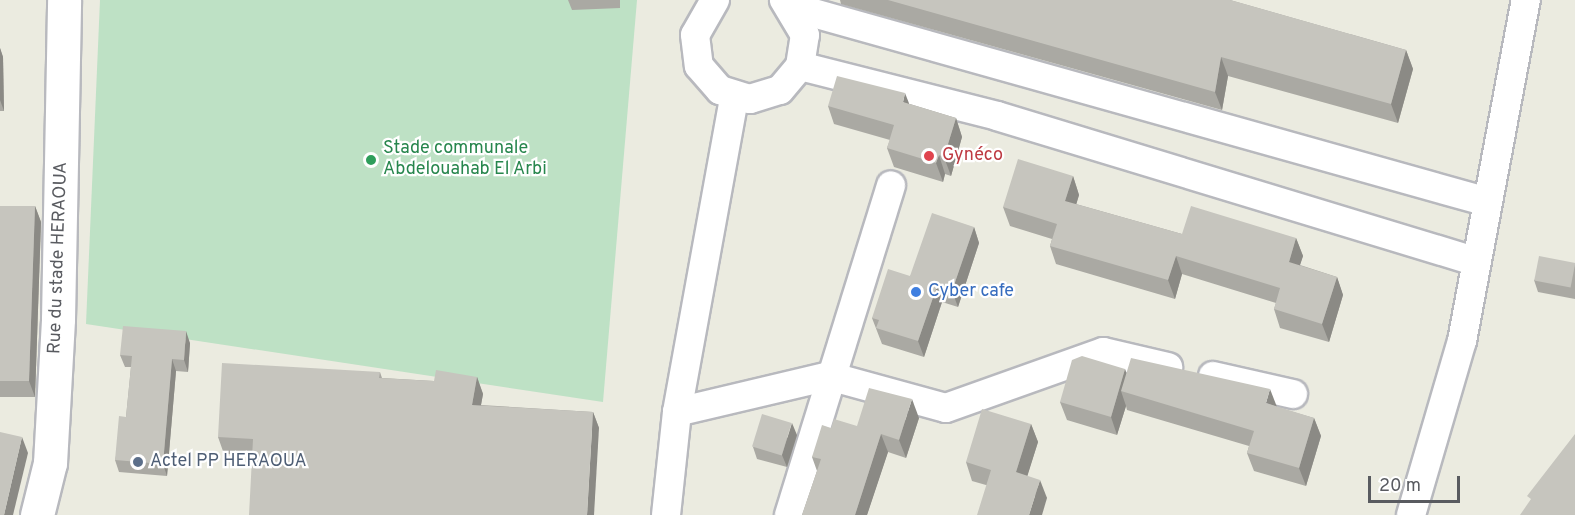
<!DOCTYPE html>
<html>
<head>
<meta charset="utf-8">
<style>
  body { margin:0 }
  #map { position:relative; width:1575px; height:515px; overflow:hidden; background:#ebebe0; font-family:Overpass,sans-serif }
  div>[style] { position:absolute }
  .green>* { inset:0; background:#bee1c5 }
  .roads { filter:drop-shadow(2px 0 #b8b9be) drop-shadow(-2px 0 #b8b9be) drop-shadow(0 2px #b8b9be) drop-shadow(0 -2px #b8b9be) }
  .minor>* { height:28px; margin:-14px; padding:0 14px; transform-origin:14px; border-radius:14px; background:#fff }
  .tertiary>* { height:33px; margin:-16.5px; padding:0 16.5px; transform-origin:16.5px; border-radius:16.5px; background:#fff }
  .wall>* { inset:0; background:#aaa9a3 }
  .shaded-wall>* { inset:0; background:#8b8a85 }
  .building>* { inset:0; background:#c6c5be; transform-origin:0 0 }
  .dots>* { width:16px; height:16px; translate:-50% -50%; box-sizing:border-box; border:3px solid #fff; border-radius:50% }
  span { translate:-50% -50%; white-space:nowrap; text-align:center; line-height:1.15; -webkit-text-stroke:4.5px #fff; paint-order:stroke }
  .leisure-label { font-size:18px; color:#27864d }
  .left { translate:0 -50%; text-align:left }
  .health-label { font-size:18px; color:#be3a42 }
  .street-label { font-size:18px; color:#595b60 }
  .shop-label { font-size:18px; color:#366cbe }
  .service-label { font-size:18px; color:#4e5e75 }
  .scale { position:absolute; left:1368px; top:476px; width:92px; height:27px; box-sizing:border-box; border:3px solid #595b60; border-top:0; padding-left:8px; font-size:18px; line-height:21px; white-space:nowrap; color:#595b60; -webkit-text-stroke:4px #fff; paint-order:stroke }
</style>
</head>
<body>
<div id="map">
  <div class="green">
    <div style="clip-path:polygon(100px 0,637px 0,603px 402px,86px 324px)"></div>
  </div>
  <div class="roads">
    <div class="minor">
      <div style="left:715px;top:0;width:40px;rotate:119.7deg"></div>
      <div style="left:695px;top:35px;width:31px;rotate:83deg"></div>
      <div style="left:699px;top:66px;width:32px;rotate:49deg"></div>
      <div style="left:720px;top:90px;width:31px;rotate:17deg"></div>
      <div style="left:750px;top:99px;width:31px;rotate:-17deg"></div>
      <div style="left:780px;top:90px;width:31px;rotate:-50deg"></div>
      <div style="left:800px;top:66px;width:31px;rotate:-81deg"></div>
      <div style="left:805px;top:35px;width:41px;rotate:-121deg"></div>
      <div style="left:792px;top:7px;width:719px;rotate:15.66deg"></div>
      <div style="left:800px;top:66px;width:203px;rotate:14.2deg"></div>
      <div style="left:997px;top:116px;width:499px;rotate:16.9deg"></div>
      <div style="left:1213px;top:376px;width:82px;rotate:12.7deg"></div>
      <div style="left:677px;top:412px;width:320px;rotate:-79.7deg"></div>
      <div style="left:666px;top:515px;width:104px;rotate:-83.9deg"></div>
      <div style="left:677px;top:412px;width:156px;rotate:-13.3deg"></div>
      <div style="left:829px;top:376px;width:121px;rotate:15.3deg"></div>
      <div style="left:946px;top:408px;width:167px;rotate:-19.6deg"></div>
      <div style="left:1103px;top:352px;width:67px;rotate:13deg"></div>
      <div style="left:789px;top:515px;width:345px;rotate:-72.8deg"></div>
      <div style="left:1411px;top:515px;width:181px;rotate:-73.7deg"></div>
      <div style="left:1462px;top:341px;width:347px;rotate:-79.4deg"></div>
    </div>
    <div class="tertiary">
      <div style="left:37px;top:515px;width:54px;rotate:-76deg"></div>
      <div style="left:50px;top:463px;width:144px;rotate:-86.8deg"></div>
      <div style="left:58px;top:319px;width:319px;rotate:-88.9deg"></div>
    </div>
  </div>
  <div class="wall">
    <div style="clip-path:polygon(568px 0,620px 0,620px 8px,572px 10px)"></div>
    <div style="clip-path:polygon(840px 0,1230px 0,1406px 50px,1413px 69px,1398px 123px,1228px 76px,1222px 110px,841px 4px)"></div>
    <div style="clip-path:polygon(0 48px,3px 57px,4px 111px,0 111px)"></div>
    <div style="clip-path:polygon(910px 104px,956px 118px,962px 137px,951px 176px,945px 174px,943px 182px,894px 167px,887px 148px,890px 140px,834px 124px,828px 106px)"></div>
    <div style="clip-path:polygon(1073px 176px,1079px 195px,1076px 204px,1182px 234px,1296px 238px,1303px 256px,1300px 265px,1337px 277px,1343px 295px,1329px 342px,1280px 328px,1274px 309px,1276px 303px,1182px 274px,1175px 299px,1056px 264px,1050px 246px,1052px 239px,1010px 226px,1003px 207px)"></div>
    <div style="clip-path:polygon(0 206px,35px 206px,41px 222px,35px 397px,0 397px)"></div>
    <div style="clip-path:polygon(974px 227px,979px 243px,958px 307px,942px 302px,924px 357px,882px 344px,872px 318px,910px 276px)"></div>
    <div style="clip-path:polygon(1575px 263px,1575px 299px,1538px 292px,1534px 280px)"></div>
    <div style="clip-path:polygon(190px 343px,188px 372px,176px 371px,167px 476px,119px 472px,115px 460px,126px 417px,131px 367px,125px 367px,120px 355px)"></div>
    <div style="clip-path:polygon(1125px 369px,1126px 373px,1276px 407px,1314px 418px,1321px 436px,1306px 486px,1254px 471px,1247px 453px,1249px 446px,1127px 410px,1126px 406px,1117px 435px,1067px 420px,1060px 402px)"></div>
    <div style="clip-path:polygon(380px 372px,382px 378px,434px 381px,477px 377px,483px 394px,481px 405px,593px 412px,599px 428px,252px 455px,224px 454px,218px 437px)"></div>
    <div style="clip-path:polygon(919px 418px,906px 458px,888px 452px,867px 515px,802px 515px,817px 471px,812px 457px,831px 428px,857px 426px)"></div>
    <div style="clip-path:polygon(1031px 424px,1038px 442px,1027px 476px,1047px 498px,986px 485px,972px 481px,966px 462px)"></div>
    <div style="clip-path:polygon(797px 435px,787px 467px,757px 459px,753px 447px)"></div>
  </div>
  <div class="shaded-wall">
    <div style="clip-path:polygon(0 48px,3px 57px,4px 111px,0 100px)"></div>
    <div style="clip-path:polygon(1406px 50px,1413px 69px,1398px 123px,1391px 104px)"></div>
    <div style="clip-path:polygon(1221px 57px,1228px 76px,1222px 110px,1215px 92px)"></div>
    <div style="clip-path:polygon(905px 93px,912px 111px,903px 102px)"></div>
    <div style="clip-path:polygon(956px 118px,962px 137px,951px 176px,944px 157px)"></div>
    <div style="clip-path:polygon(939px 155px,945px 174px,943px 182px,936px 163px)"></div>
    <div style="clip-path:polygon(1073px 176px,1079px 195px,1072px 219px,1065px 201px)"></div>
    <div style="clip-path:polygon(35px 206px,41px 222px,35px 397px,29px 381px)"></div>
    <div style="clip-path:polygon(974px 227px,979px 243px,958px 307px,952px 291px)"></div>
    <div style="clip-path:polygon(1296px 238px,1303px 256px,1295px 280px,1289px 262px)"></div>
    <div style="clip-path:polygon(1176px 256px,1182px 274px,1175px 299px,1168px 280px)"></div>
    <div style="clip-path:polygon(1337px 277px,1343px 295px,1329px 342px,1322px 324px)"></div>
    <div style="clip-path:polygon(937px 286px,942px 302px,924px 357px,918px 341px)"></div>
    <div style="clip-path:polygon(186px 331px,190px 343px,188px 372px,184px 360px)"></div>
    <div style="clip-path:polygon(172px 359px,176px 371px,167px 476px,163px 464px)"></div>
    <div style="clip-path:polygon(1125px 369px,1131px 387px,1121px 391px,1126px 406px,1117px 435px,1111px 417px)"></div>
    <div style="clip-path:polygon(477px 377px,483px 394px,478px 421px,472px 405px)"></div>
    <div style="clip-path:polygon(1270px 389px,1277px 407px,1266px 403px)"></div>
    <div style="clip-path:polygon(912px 399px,919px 418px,906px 458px,899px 440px)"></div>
    <div style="clip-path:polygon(593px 412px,599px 428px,594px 515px,587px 515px)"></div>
    <div style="clip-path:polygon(1314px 418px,1321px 436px,1306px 486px,1299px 468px)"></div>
    <div style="clip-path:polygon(792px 423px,797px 435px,787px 467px,782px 455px)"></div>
    <div style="clip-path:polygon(1031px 424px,1038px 442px,1023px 490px,1016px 472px)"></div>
    <div style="clip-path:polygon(881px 434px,888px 452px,867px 515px,855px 515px)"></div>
    <div style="clip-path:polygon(22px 437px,28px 453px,13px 515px,4px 515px)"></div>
    <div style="clip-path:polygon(1040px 480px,1047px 498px,1042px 515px,1029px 515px)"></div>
  </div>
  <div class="building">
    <div style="clip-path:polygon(888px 0,1230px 0,1406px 50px,1391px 104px,1221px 57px,1215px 92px)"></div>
    <div style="clip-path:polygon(837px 76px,905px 93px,903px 102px,956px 118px,944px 157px,939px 155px,936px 163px,887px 148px,894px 125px,828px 106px)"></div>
    <div style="clip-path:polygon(1018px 159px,1073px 176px,1065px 201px,1182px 234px,1191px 206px,1296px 238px,1289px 262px,1337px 277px,1322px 324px,1274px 309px,1280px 288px,1176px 256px,1168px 280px,1050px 246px,1057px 224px,1003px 207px)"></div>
    <div style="clip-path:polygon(0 206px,35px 206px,29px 381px,0 381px)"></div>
    <div style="clip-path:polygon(932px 213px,974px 227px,952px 291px,937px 286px,918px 341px,876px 328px,879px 320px,872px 318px,888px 269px,910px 276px)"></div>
    <div style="left:1539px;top:256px;width:37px;height:25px;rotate:11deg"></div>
    <div style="clip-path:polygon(123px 326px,186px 331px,184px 360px,172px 359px,163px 464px,115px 460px,119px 416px,126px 417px,132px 356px,120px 355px)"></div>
    <div style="clip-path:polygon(1082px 356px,1125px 369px,1111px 417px,1060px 402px,1072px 360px)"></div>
    <div style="clip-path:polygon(1131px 358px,1270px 389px,1266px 403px,1314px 418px,1299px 468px,1247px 453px,1254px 431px,1121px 391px)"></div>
    <div style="clip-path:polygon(222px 363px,380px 372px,379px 378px,434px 381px,436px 370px,477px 377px,472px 405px,593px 412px,587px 515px,249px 515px,253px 439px,218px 437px)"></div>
    <div style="clip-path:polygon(869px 388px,912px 399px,899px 440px,881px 434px,855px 515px,802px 515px,821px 459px,812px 457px,822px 425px,831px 428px,834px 419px,857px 426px)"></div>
    <div style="clip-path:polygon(982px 409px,1031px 424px,1016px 472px,1040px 480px,1029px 515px,977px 515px,991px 470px,966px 462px)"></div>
    <div style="left:762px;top:414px;width:31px;height:34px;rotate:17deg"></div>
    <div style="clip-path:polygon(0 432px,22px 437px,4px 515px,0 515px)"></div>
    <div style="clip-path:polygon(1575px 434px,1575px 515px,1520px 515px,1531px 499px,1527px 496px)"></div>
  </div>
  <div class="dots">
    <div style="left:929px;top:156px;background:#e0444e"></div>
    <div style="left:371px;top:160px;background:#2e9e5b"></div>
    <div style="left:916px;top:292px;background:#3f7fe0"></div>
    <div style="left:138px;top:462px;background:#5c6f8a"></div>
  </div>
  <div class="leisure-label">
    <span class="left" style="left:383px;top:160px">Stade communale<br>Abdelouahab El Arbi</span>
  </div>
  <div class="health-label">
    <span class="left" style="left:942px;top:156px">Gynéco</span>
  </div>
  <div class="street-label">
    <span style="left:59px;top:258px;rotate:-88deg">Rue du stade HERAOUA</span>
  </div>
  <div class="shop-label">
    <span class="left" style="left:928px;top:292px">Cyber cafe</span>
  </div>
  <div class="service-label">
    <span class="left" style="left:150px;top:462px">Actel PP HERAOUA</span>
  </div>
  <div class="scale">20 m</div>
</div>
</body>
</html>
